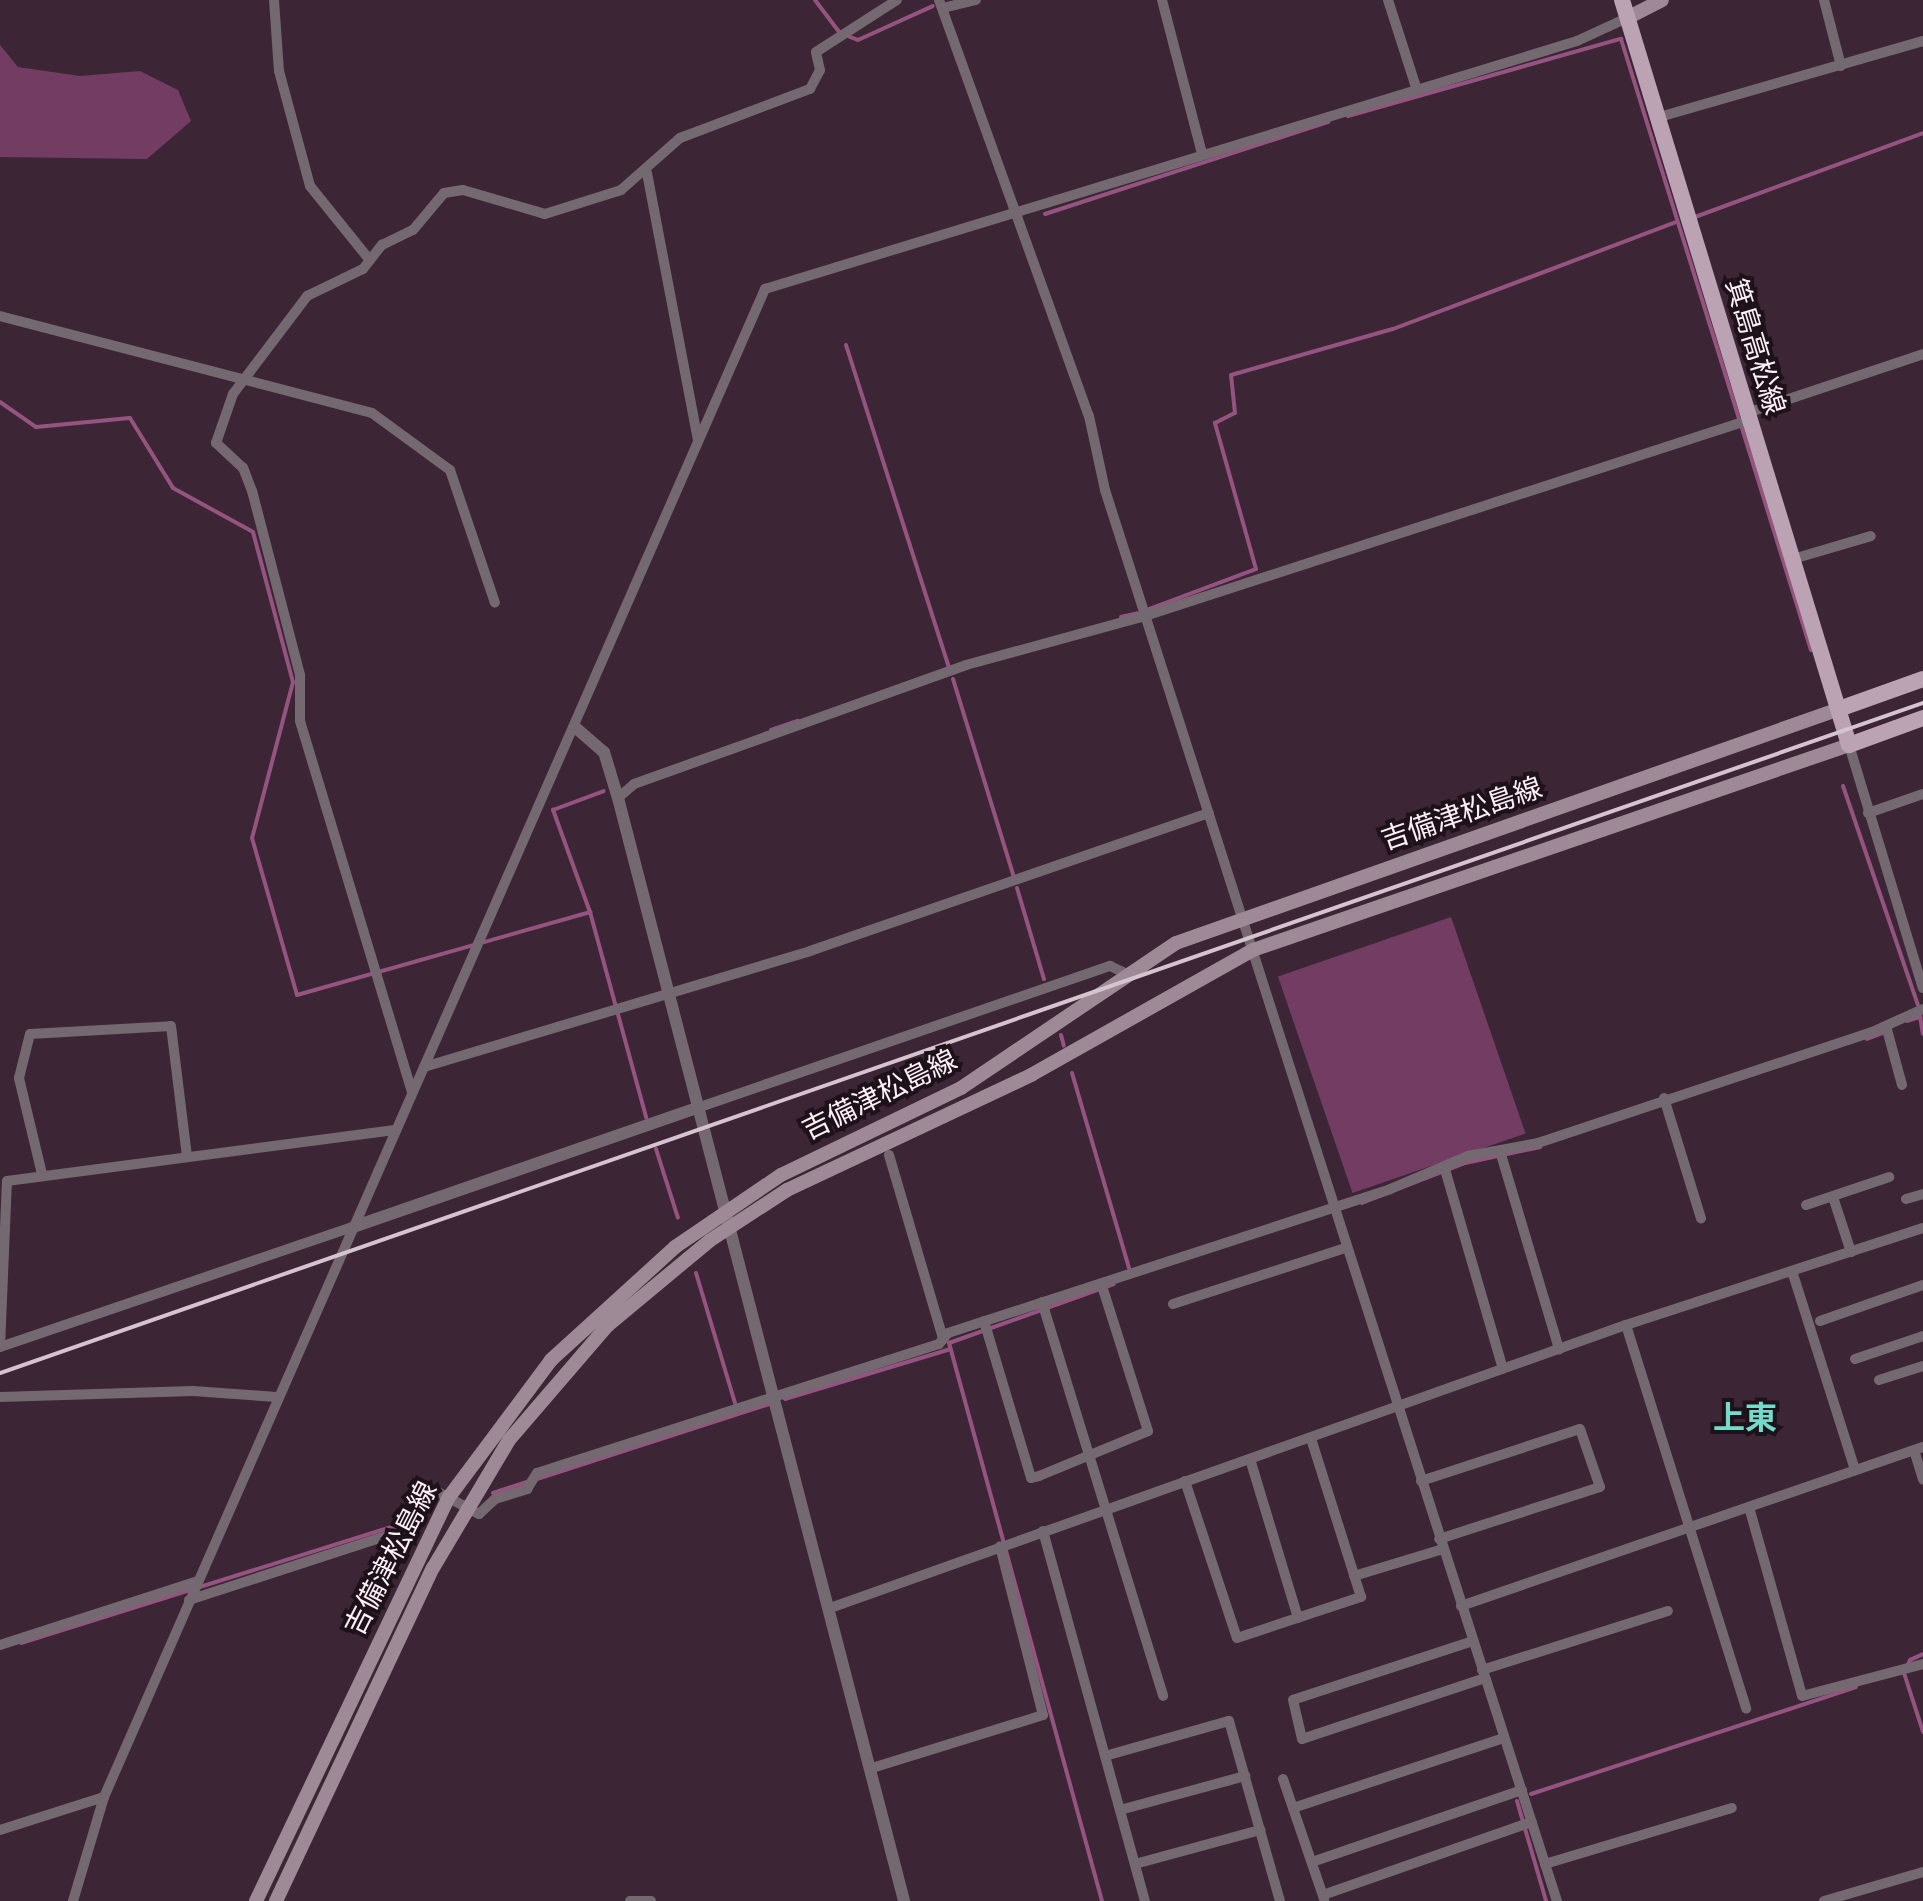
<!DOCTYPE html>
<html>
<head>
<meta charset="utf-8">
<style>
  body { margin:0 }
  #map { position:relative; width:1923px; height:1901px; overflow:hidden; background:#3c2535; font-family:"Alegreya Sans","Noto Sans JP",sans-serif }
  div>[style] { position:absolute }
  .green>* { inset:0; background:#733d63; transform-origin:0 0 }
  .stream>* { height:4px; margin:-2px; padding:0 2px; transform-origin:2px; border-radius:2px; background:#955480 }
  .minor>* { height:10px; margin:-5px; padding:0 5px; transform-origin:5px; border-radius:5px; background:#756971 }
  .tertiary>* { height:12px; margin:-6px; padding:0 6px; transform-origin:6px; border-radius:6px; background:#756971 }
  .secondary>* { height:14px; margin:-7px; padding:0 7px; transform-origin:7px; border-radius:7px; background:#9d8a96 }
  .primary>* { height:16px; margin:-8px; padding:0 8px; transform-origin:8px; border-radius:8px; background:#bca3b3 }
  .rail>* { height:4px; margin:-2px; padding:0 2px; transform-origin:2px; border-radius:2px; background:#d5c4cf }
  span { translate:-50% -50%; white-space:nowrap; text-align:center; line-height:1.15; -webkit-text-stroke:8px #1d1219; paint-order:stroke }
  .street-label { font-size:28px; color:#feeef8 }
  .quarter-label { font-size:32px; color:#74dbcb; font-weight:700 }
</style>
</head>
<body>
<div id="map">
  <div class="green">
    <div style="clip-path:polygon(0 45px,18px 67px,80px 76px,140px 71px,178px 90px,191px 121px,147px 159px,0 157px)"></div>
    <div style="left:1451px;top:917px;width:229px;height:183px;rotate:71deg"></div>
  </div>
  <div class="stream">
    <div style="left:815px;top:0;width:41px;rotate:52.9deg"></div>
    <div style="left:840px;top:33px;width:19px;rotate:21deg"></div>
    <div style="left:858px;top:40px;width:82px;rotate:-24.4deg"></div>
    <div style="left:1348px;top:116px;width:284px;rotate:-15.8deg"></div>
    <div style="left:1621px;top:39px;width:640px;rotate:72.73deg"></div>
    <div style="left:1045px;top:214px;width:298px;rotate:-18deg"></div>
    <div style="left:1695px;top:217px;width:243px;rotate:-20.2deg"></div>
    <div style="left:846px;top:345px;width:339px;rotate:72.3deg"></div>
    <div style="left:0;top:402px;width:44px;rotate:34.8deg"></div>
    <div style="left:36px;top:427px;width:94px;rotate:-5.5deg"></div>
    <div style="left:130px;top:418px;width:82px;rotate:58.4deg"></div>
    <div style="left:173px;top:488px;width:91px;rotate:28.8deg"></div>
    <div style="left:253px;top:532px;width:155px;rotate:75.1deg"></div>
    <div style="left:293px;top:682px;width:161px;rotate:104.7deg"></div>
    <div style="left:252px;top:838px;width:163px;rotate:74deg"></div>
    <div style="left:297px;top:995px;width:305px;rotate:-15.8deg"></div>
    <div style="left:590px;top:912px;width:213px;rotate:74.7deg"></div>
    <div style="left:1149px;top:609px;width:114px;rotate:-20.5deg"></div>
    <div style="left:1256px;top:569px;width:152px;rotate:-105.7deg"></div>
    <div style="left:1215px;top:423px;width:22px;rotate:-27deg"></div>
    <div style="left:1235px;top:413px;width:38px;rotate:-96deg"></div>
    <div style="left:1231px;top:375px;width:168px;rotate:-15.9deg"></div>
    <div style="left:1393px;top:329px;width:303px;rotate:-20.7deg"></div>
    <div style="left:1121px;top:617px;width:17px;rotate:-13deg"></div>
    <div style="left:953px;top:679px;width:207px;rotate:72.9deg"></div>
    <div style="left:771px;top:730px;width:28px;rotate:-19deg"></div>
    <div style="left:1843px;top:786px;width:231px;rotate:71.1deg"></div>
    <div style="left:1017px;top:888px;width:95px;rotate:73.5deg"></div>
    <div style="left:590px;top:912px;width:109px;rotate:-109.9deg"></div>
    <div style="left:553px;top:810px;width:54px;rotate:-20.4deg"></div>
    <div style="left:1920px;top:1016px;width:18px;rotate:81deg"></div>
    <div style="left:1907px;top:1021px;width:14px;rotate:-17deg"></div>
    <div style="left:1061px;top:1035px;width:11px;rotate:75deg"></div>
    <div style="left:1867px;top:1039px;width:19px;rotate:-21deg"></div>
    <div style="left:1072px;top:1073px;width:203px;rotate:73.7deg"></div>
    <div style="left:656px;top:1149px;width:72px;rotate:72.3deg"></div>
    <div style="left:1362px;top:1203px;width:110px;rotate:-21.2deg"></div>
    <div style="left:1465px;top:1163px;width:77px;rotate:-12deg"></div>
    <div style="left:696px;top:1273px;width:136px;rotate:73.3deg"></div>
    <div style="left:785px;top:1399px;width:173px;rotate:-16.8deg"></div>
    <div style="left:537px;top:1479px;width:248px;rotate:-17.9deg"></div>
    <div style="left:493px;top:1493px;width:38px;rotate:-18deg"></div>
    <div style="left:21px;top:1643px;width:401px;rotate:-17.4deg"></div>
    <div style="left:1923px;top:1654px;width:14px;rotate:155deg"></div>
    <div style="left:1910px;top:1660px;width:14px;rotate:115deg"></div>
    <div style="left:1904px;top:1673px;width:62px;rotate:72.1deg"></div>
    <div style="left:1531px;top:1794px;width:342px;rotate:-18.2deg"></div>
    <div style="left:1517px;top:1801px;width:104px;rotate:73.8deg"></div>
    <div style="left:1102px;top:1901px;width:579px;rotate:-105.33deg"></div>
    <div style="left:949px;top:1343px;width:175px;rotate:-19.7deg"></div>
  </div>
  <div class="minor">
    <div style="left:274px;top:0;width:71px;rotate:86deg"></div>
    <div style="left:279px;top:71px;width:119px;rotate:74.9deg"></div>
    <div style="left:310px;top:186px;width:94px;rotate:51.1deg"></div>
    <div style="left:939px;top:0;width:442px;rotate:70.2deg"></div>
    <div style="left:1089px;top:416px;width:76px;rotate:77.8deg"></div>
    <div style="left:1105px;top:490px;width:1482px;rotate:72.24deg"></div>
    <div style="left:1162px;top:0;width:159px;rotate:75.4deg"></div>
    <div style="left:1388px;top:0;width:91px;rotate:72.2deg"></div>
    <div style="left:1824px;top:0;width:68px;rotate:75.6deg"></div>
    <div style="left:943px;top:8px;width:34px;rotate:-14deg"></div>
    <div style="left:1656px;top:118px;width:278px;rotate:-16.1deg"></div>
    <div style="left:647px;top:173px;width:272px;rotate:79.2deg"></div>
    <div style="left:0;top:316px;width:384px;rotate:14.6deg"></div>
    <div style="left:372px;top:413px;width:97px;rotate:36.2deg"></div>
    <div style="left:450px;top:470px;width:140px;rotate:71.3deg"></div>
    <div style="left:1747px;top:413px;width:186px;rotate:-18.5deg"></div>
    <div style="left:1793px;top:559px;width:81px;rotate:-16.4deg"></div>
    <div style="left:1849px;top:745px;width:254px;rotate:73.1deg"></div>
    <div style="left:618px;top:798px;width:21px;rotate:-41deg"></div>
    <div style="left:634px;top:784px;width:353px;rotate:-19.7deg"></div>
    <div style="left:966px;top:665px;width:186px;rotate:-15.3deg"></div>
    <div style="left:1145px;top:616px;width:635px;rotate:-17.98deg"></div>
    <div style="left:1868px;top:813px;width:58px;rotate:-19.1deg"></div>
    <div style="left:1886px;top:1026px;width:61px;rotate:74.8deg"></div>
    <div style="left:424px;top:1067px;width:403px;rotate:-16.7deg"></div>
    <div style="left:810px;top:951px;width:422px;rotate:-19.1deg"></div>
    <div style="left:412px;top:1092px;width:388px;rotate:-106.8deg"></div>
    <div style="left:300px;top:720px;width:45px;rotate:-90deg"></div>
    <div style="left:300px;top:675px;width:190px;rotate:-104.6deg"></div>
    <div style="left:252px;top:491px;width:25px;rotate:-111deg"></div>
    <div style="left:243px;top:468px;width:37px;rotate:-137deg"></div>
    <div style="left:216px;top:443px;width:52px;rotate:-70.9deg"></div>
    <div style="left:233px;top:394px;width:123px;rotate:-52.9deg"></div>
    <div style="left:307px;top:296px;width:62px;rotate:-25.7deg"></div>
    <div style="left:363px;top:269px;width:31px;rotate:-52deg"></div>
    <div style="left:382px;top:245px;width:34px;rotate:-26deg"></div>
    <div style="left:413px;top:230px;width:48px;rotate:-50deg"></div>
    <div style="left:444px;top:193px;width:19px;rotate:-9deg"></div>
    <div style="left:463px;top:190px;width:85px;rotate:16.3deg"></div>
    <div style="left:545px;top:214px;width:80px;rotate:-17.5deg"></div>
    <div style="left:621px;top:190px;width:79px;rotate:-41.4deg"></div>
    <div style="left:680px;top:138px;width:139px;rotate:-20.7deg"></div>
    <div style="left:810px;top:89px;width:21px;rotate:-62deg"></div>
    <div style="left:820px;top:70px;width:18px;rotate:-103deg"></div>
    <div style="left:816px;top:52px;width:96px;rotate:-32.7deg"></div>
    <div style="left:1664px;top:1098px;width:126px;rotate:72.9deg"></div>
    <div style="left:700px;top:1107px;width:434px;rotate:-19deg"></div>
    <div style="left:1110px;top:966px;width:17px;rotate:25deg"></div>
    <div style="left:1500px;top:1151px;width:207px;rotate:73.4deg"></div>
    <div style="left:889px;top:1155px;width:192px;rotate:73.6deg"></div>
    <div style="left:1444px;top:1166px;width:211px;rotate:73.8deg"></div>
    <div style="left:42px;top:1174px;width:99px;rotate:-103.5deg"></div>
    <div style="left:19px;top:1078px;width:45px;rotate:-76deg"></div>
    <div style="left:30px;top:1034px;width:141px;rotate:-3.2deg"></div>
    <div style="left:171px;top:1026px;width:131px;rotate:83deg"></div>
    <div style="left:1833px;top:1197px;width:58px;rotate:71.9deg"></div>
    <div style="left:1906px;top:1199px;width:18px;rotate:-16deg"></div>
    <div style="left:1806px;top:1205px;width:88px;rotate:-18.6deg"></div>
    <div style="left:1792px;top:1271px;width:209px;rotate:72.4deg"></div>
    <div style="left:1042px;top:1302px;width:412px;rotate:72.9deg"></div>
    <div style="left:1173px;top:1304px;width:181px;rotate:-18deg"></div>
    <div style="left:984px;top:1321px;width:164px;rotate:73.3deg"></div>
    <div style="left:1031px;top:1478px;width:8px;rotate:-14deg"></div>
    <div style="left:1039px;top:1476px;width:118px;rotate:-22.4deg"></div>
    <div style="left:1148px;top:1431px;width:155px;rotate:-107.6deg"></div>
    <div style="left:1820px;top:1321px;width:109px;rotate:-19.3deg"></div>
    <div style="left:1626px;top:1325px;width:402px;rotate:72.6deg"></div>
    <div style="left:0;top:1347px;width:166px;rotate:-87.6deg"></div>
    <div style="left:7px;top:1181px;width:391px;rotate:-7.5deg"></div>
    <div style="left:0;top:1347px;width:376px;rotate:-18.8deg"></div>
    <div style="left:1855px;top:1359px;width:72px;rotate:-18.7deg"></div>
    <div style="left:1879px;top:1380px;width:46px;rotate:-17.7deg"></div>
    <div style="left:0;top:1397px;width:193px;rotate:-1.8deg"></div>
    <div style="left:193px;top:1391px;width:84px;rotate:4.1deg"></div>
    <div style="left:1914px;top:1450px;width:31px;rotate:73deg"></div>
    <div style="left:1250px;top:1459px;width:166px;rotate:73.2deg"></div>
    <div style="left:1185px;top:1481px;width:165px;rotate:71.7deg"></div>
    <div style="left:1237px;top:1638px;width:131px;rotate:-18.3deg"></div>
    <div style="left:1361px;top:1597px;width:167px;rotate:-107.5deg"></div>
    <div style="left:1421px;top:1481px;width:167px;rotate:-18.1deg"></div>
    <div style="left:1580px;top:1429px;width:61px;rotate:71deg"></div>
    <div style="left:1600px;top:1487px;width:169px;rotate:162.1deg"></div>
    <div style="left:1749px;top:1507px;width:196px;rotate:74.3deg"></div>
    <div style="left:1802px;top:1696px;width:125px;rotate:-14.8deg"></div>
    <div style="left:1043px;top:1531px;width:384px;rotate:74.6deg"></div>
    <div style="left:1354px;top:1576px;width:93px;rotate:-16.9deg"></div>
    <div style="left:189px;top:1600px;width:232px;rotate:-18deg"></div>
    <div style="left:410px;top:1528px;width:45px;rotate:-57.7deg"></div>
    <div style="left:434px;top:1490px;width:51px;rotate:28.1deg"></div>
    <div style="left:479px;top:1514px;width:22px;rotate:-43deg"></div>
    <div style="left:495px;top:1499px;width:34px;rotate:-17deg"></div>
    <div style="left:527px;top:1489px;width:19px;rotate:-58deg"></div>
    <div style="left:537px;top:1473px;width:422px;rotate:-17.8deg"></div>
    <div style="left:939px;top:1344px;width:14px;rotate:-51deg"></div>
    <div style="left:948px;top:1333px;width:465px;rotate:-18deg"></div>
    <div style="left:1390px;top:1189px;width:85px;rotate:-22.9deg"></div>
    <div style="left:1468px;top:1156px;width:71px;rotate:-10.5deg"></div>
    <div style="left:1538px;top:1143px;width:352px;rotate:-18.4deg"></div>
    <div style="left:1872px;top:1032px;width:56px;rotate:-24.3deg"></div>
    <div style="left:1461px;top:1606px;width:489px;rotate:-19deg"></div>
    <div style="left:833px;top:1607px;width:842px;rotate:-19.58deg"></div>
    <div style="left:1626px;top:1325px;width:312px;rotate:-18.1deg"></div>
    <div style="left:1473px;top:1641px;width:189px;rotate:161.9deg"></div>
    <div style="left:1293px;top:1700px;width:40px;rotate:77deg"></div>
    <div style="left:1302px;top:1739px;width:193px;rotate:-18.4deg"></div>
    <div style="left:0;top:1645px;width:208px;rotate:-17.9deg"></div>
    <div style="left:1482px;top:1670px;width:195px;rotate:-17.6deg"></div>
    <div style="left:1105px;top:1756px;width:129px;rotate:-15.8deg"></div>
    <div style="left:1229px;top:1721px;width:187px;rotate:74.2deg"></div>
    <div style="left:872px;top:1768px;width:179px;rotate:-17.2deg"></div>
    <div style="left:1043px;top:1715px;width:174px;rotate:-104.3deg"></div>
    <div style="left:1283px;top:1779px;width:127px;rotate:71.1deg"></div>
    <div style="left:1293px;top:1808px;width:222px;rotate:-18.4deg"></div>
    <div style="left:1120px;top:1810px;width:130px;rotate:-15.2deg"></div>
    <div style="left:0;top:1830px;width:109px;rotate:-17.6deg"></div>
    <div style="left:1312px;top:1862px;width:222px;rotate:-18.9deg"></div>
    <div style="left:1135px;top:1864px;width:130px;rotate:-15.2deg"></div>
    <div style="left:1545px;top:1864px;width:195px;rotate:-16.7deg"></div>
    <div style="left:1323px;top:1895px;width:221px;rotate:-19.3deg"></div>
    <div style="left:73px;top:1901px;width:109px;rotate:-73.4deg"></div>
    <div style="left:104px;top:1797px;width:1647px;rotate:-66.33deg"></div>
    <div style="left:765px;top:289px;width:849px;rotate:-16.98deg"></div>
    <div style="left:1577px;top:41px;width:55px;rotate:-24.7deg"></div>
    <div style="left:630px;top:1901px;width:21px"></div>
    <div style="left:1824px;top:1901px;width:103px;rotate:-16.3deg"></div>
  </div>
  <div class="tertiary">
    <div style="left:576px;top:728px;width:37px;rotate:41deg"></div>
    <div style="left:604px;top:752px;width:48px;rotate:73.1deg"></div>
    <div style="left:618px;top:798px;width:1139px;rotate:75.46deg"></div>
    <div style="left:356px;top:1226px;width:364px;rotate:-19.1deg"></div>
  </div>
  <div class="secondary">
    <div style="left:1627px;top:18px;width:39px;rotate:-27deg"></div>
    <div style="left:256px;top:1901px;width:448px;rotate:-64.5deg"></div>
    <div style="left:449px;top:1497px;width:171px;rotate:-53.3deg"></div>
    <div style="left:551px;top:1360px;width:168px;rotate:-42.3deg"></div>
    <div style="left:675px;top:1247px;width:128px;rotate:-34.2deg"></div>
    <div style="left:781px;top:1175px;width:200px;rotate:-25.8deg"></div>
    <div style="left:961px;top:1088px;width:259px;rotate:-34deg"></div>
    <div style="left:1176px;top:943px;width:703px;rotate:-19.44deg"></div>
    <div style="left:276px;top:1901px;width:368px;rotate:-64.8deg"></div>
    <div style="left:433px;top:1568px;width:149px;rotate:-59.3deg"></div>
    <div style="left:509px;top:1440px;width:152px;rotate:-49.3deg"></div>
    <div style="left:608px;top:1325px;width:131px;rotate:-39.7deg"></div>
    <div style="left:709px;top:1241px;width:93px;rotate:-33.2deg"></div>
    <div style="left:787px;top:1190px;width:270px;rotate:-25.2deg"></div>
    <div style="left:1031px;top:1075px;width:255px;rotate:-29.4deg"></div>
    <div style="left:1253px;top:950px;width:630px;rotate:-18.98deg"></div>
  </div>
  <div class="primary">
    <div style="left:1622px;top:0;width:779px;rotate:73.05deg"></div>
    <div style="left:1849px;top:745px;width:79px;rotate:-20deg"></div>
    <div style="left:1839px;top:709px;width:89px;rotate:-19.7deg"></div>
  </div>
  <div class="rail">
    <div style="left:0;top:1373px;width:2036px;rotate:-19.21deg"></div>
  </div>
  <div class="street-label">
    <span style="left:1754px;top:347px;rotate:73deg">箕島高松線</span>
    <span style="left:1462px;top:815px;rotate:-19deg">吉備津松島線</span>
    <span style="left:880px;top:1096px;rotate:-26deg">吉備津松島線</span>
    <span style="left:392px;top:1559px;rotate:-63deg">吉備津松島線</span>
  </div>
  <div class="quarter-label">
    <span style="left:1745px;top:1419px">上東</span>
  </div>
</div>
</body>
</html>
